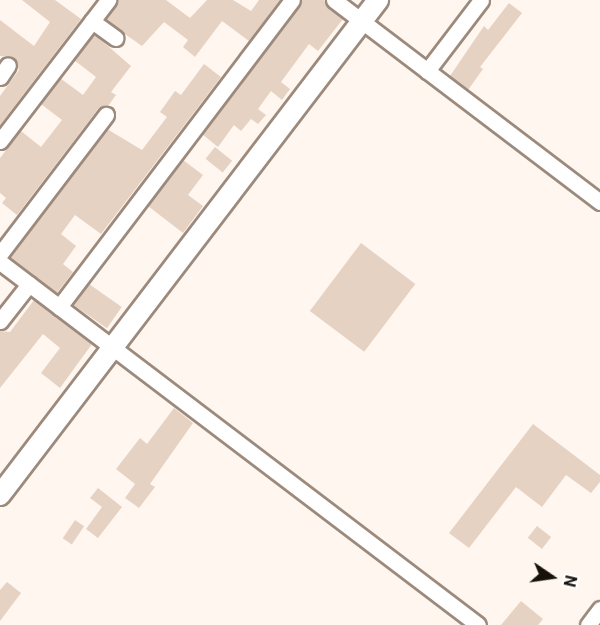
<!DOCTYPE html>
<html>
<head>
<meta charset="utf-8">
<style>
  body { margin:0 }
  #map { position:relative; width:600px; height:625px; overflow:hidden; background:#fef6ef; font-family:Roboto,sans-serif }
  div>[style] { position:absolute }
  .building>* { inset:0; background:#e6d2c3; transform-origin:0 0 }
  .roads { filter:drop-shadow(2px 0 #9c8a7c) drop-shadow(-2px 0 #9c8a7c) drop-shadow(0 2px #9c8a7c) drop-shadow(0 -2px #9c8a7c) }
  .street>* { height:15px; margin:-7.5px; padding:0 7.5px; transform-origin:7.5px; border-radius:7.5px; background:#fff }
  .secondary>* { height:20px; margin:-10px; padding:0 10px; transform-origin:10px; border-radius:10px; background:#fff }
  span { translate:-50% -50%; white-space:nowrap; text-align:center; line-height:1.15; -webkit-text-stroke:4.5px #fff; paint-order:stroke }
  .north { position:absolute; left:522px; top:547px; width:60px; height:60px; -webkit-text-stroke:4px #fff; paint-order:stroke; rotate:103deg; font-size:16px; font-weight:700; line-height:24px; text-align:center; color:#17110b }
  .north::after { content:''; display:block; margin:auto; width:21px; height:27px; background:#17110b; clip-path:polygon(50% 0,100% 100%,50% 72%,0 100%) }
</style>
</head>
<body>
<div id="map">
  <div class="building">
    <div style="clip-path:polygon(22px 0,55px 0,81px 19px,0 125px,0 96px,19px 70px,14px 57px,0 56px,0 20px,34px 46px,50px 22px)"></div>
    <div style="clip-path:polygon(118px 0,166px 0,190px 18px,207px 0,233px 0,251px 11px,259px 0,280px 0,249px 41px,222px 21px,195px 57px,183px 47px,188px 40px,164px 22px,142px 46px,122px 32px,106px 19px)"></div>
    <div style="clip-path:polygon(302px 0,324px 0,343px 19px,318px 51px,309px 44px,281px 82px,290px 89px,282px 100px,271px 91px,258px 109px,266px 115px,258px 124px,251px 119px,241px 131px,234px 125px,218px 147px,202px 134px)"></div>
    <div style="clip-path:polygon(509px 3px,522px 13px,480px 67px,483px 69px,468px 90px,450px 76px,484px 26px,488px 30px)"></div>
    <div style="clip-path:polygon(94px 34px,131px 66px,111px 92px,116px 95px,108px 106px,98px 109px,17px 215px,2px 203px,6px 198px,0 193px,0 158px,21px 131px,41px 147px,62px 120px,41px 104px,60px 78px,83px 95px,96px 77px,74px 60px)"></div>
    <div style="clip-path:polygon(204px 64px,221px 77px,101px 234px,75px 215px,61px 234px,76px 246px,63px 264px,73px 272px,57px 293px,10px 257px,107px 129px,142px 150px,167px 117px,160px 112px,175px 91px,181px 95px)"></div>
    <div style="left:215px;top:147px;width:22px;height:15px;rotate:39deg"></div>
    <div style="clip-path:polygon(183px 160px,203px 175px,188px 195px,203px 206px,183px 233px,148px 206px)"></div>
    <div style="left:361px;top:243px;width:68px;height:85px;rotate:37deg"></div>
    <div style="left:89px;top:284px;width:40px;height:26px;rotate:35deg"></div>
    <div style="clip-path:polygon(34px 300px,92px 344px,60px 388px,41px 373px,60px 348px,43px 334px,0 388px,0 331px,10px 332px)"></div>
    <div style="clip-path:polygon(174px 408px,193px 423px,150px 484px,155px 487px,139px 508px,125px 498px,135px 484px,116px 469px,140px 438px,147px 444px)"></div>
    <div style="clip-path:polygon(533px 424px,600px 475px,600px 482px,591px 493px,566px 475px,542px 507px,516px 487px,469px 548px,449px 533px)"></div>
    <div style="clip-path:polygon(98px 488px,122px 507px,98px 538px,86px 529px,102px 507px,90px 498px)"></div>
    <div style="left:75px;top:520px;width:11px;height:22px;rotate:34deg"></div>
    <div style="left:537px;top:526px;width:18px;height:15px;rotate:38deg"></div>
    <div style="clip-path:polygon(7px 582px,21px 593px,0 621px,0 590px)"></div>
    <div style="clip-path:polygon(521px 601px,543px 619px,538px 625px,501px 625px)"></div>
  </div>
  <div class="roads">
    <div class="street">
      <div style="left:334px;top:0;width:334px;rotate:37.2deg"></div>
      <div style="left:92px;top:21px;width:29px;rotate:36deg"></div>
      <div style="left:427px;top:71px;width:89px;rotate:-52.7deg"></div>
      <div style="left:0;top:77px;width:14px;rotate:-56deg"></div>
      <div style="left:0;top:141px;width:178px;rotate:-52.5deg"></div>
      <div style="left:0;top:254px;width:175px;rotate:-52.7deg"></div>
      <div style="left:0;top:262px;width:600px;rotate:37.21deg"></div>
      <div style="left:59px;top:307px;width:385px;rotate:-52.8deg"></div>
      <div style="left:0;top:321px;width:47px;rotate:-51.9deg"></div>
      <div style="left:588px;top:625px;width:20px;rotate:-53deg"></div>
    </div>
    <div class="secondary">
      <div style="left:0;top:495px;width:623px;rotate:-52.63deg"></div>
    </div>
  </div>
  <div class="north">N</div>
</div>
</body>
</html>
